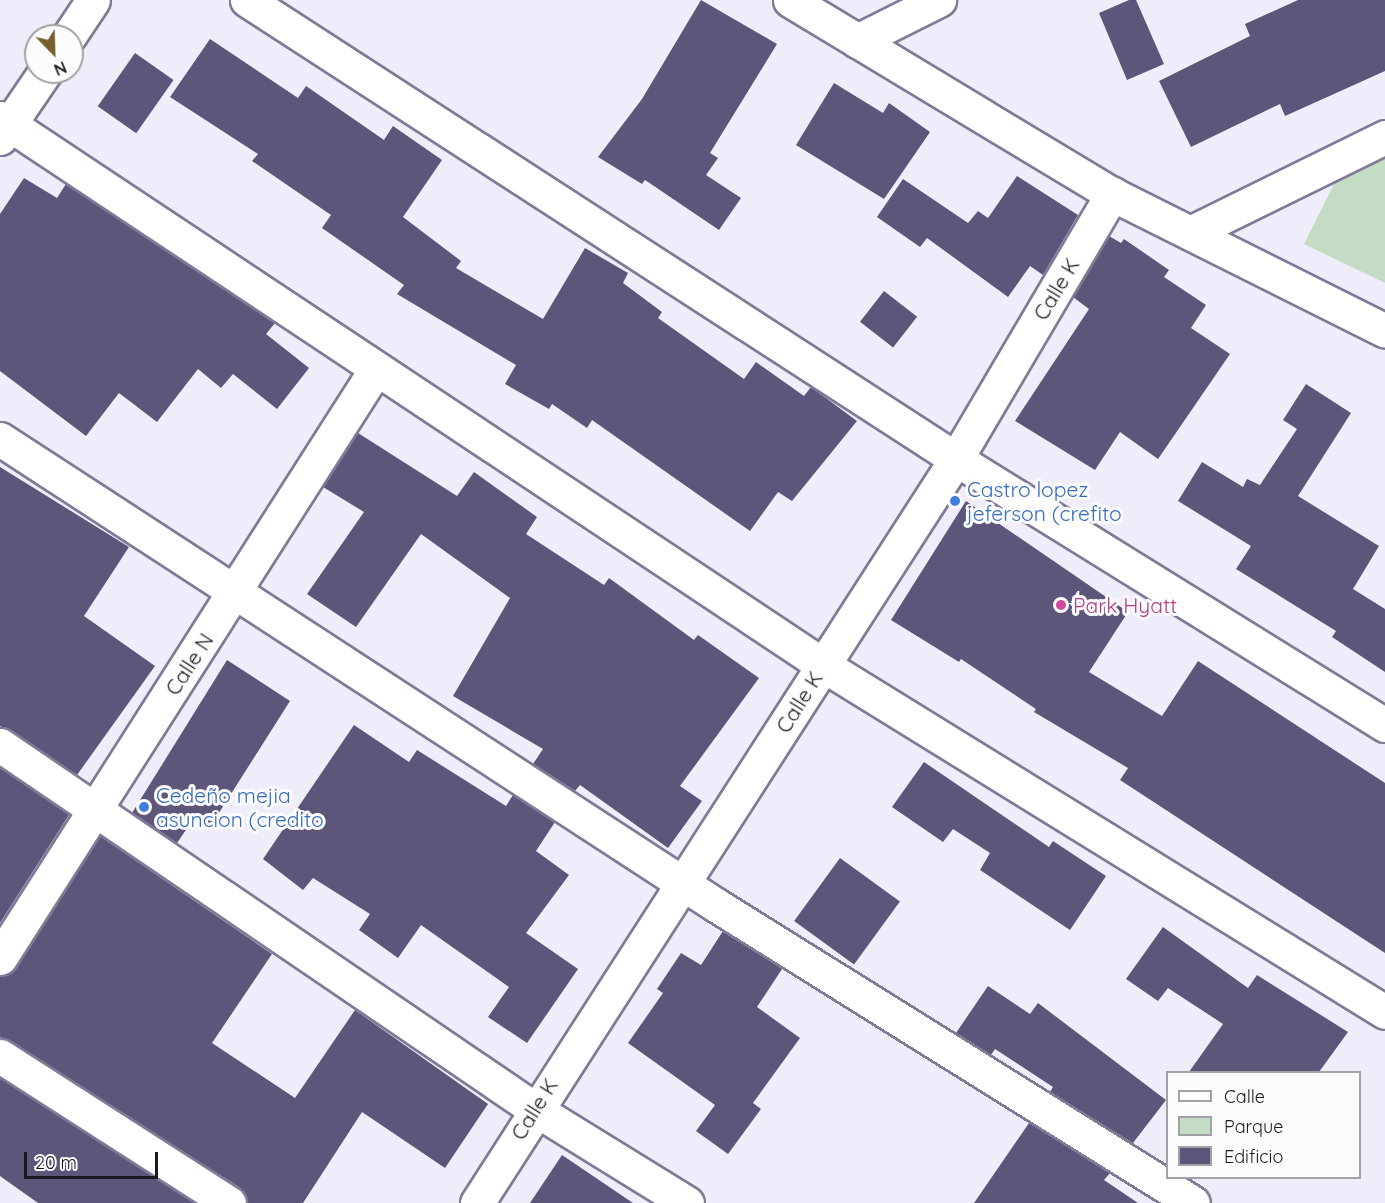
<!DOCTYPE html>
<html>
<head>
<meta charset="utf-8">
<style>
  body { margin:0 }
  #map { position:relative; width:1385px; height:1203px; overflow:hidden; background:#f0edfa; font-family:Quicksand,sans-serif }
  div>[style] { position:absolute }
  .green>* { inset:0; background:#c5dcc4 }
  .building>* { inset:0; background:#5d557a; transform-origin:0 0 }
  .roads { filter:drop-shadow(2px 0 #807a97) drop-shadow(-2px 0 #807a97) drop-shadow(0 2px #807a97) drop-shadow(0 -2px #807a97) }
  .minor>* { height:33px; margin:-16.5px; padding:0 16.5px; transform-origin:16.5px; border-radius:16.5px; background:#fff }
  .dots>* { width:16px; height:16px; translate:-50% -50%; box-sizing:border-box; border:3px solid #fcfcfc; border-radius:50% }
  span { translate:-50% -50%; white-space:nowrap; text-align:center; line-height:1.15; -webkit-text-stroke:6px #fcfcfc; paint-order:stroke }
  .street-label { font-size:21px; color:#1a1823 }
  .shop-label { font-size:21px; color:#366cbe }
  .left { translate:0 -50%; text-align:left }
  .hotel-label { font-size:21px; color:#b23c85 }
  .legend { position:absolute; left:1166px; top:1071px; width:195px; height:108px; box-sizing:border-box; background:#fcfcfc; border:2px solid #a2a1a5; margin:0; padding:8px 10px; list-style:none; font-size:18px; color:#1a1823 }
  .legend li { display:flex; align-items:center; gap:12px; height:30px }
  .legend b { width:30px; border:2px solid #a2a1a5 }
  .north { position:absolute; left:24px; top:24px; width:60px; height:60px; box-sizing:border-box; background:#fcfcfc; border:2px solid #a2a1a5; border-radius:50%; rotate:157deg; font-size:16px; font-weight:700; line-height:24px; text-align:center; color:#1a1823 }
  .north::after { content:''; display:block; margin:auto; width:21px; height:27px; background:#765e2f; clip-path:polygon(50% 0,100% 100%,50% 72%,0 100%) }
  .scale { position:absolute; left:24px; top:1152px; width:134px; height:27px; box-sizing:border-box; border:3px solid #1a1823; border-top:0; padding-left:8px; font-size:18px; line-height:21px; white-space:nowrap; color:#1a1823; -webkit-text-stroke:4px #fcfcfc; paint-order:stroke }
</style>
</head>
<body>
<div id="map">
  <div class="green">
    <div style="clip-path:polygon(1385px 158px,1385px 283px,1304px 244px,1336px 180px)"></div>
  </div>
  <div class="building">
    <div style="clip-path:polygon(701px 0,777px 44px,710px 153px,718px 158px,706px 175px,741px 198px,719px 230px,645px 180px,642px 184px,598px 157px,642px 99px)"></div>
    <div style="clip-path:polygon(1129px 0,1136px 0,1164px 64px,1127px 80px,1099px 13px)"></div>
    <div style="clip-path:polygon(1298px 0,1385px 0,1385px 71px,1285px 116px,1280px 104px,1191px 147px,1159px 81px,1250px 36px,1245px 24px)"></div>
    <div style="clip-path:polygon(210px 39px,298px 98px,306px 86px,384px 140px,393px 126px,442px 160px,403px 217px,461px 261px,456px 268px,543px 319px,585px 248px,628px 273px,623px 283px,662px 312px,658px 318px,744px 379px,756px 362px,804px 396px,811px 387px,857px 421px,792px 501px,778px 492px,750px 531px,592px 420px,587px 428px,552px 404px,549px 409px,505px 384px,516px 365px,397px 294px,404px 285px,322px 228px,331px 215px,252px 161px,258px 154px,170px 97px)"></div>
    <div style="left:135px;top:53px;width:47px;height:65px;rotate:35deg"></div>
    <div style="clip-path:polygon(834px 83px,883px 113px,889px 103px,930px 132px,884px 199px,796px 145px)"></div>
    <div style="clip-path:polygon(1017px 176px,1078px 215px,1043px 275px,1030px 266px,1008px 297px,927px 238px,920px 247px,877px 217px,903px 179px,968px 223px,978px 211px,988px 218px)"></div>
    <div style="clip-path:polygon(24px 178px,57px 198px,66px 184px,275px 323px,266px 334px,309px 368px,277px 409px,233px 374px,221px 388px,198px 369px,157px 422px,119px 393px,86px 436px,0 371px,0 214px)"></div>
    <div style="clip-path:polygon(1109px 236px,1121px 243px,1124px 239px,1169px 270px,1164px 277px,1206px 305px,1191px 328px,1230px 354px,1158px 459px,1120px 432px,1095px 470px,1015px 421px,1089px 309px,1073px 297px)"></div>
    <div style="left:884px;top:291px;width:42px;height:39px;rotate:38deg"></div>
    <div style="clip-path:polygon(1306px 384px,1351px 413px,1298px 496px,1379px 546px,1353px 589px,1385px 609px,1385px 672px,1332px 637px,1336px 631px,1236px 569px,1251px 546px,1178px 501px,1202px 462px,1243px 487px,1247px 479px,1260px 485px,1297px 429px,1283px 420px)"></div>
    <div style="clip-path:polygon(358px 433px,457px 496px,474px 472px,537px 517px,526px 534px,604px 585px,609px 578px,694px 640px,698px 635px,759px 678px,680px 786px,702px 801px,668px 848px,580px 785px,575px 791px,533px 764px,543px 749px,453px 696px,510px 598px,421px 534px,356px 627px,307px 594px,364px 512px,323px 487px)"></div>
    <div style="clip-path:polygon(0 467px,129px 547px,84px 616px,155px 666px,77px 775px,0 726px)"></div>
    <div style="clip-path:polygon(966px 501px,1128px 612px,1089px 672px,1162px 716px,1198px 661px,1385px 783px,1385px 953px,1120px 780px,1128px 768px,1034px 712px,1036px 709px,961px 659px,959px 662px,891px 620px)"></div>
    <div style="clip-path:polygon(227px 660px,290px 701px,210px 827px,194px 818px,177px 843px,132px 813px)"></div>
    <div style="clip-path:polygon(354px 725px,409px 762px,417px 750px,506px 806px,513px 795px,555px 822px,536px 851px,569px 875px,526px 933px,578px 969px,527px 1043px,488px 1017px,509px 987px,421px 925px,398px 958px,359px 930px,370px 914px,313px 878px,303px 890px,263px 859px)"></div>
    <div style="clip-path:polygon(924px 762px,1049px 847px,1053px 841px,1106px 876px,1070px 930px,980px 870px,990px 853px,953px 829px,943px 842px,892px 807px)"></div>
    <div style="clip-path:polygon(0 768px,69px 815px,0 923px)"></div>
    <div style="clip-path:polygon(100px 836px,272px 954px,212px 1043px,295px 1098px,355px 1010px,488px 1104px,445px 1168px,362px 1112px,303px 1203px,248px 1203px,239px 1187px,0 1037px,0 977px,16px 968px)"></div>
    <div style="left:840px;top:858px;width:74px;height:78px;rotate:36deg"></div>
    <div style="clip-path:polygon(1163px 927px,1248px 988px,1257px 975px,1348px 1032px,1319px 1072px,1189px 1072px,1223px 1024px,1168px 988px,1158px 1001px,1126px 979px)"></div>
    <div style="clip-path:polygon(723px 931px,782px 969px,757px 1007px,800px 1038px,753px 1103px,761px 1109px,728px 1154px,696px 1131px,715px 1105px,628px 1043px,663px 993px,657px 989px,681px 953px,701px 965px)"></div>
    <div style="clip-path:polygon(988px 986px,1030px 1014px,1038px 1003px,1166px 1100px,1133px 1143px,1050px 1092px,1053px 1087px,995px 1049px,991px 1055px,956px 1033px)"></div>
    <div style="clip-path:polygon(0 1078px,194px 1203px,38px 1203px,0 1176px)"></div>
    <div style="clip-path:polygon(1029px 1123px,1110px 1173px,1104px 1180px,1138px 1203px,974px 1203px)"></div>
    <div style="clip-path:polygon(562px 1155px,633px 1203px,530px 1203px)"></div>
  </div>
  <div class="roads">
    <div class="minor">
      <div style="left:247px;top:0;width:845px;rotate:32.92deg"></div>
      <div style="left:956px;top:459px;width:505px;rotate:31.8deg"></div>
      <div style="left:790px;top:0;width:376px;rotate:31.1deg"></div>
      <div style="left:1112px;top:194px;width:305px;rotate:26.6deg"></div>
      <div style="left:69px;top:36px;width:43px;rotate:-56.3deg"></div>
      <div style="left:857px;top:41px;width:92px;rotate:-26.6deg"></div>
      <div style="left:0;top:118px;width:988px;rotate:33.61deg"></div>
      <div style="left:823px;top:665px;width:660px;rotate:31.69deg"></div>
      <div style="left:0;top:138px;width:80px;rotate:-55.7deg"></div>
      <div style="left:1194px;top:231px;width:213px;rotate:-26.2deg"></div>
      <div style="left:0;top:439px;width:854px;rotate:33.06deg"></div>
      <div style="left:716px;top:905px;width:562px;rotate:31.99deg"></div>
      <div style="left:0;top:745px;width:645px;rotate:34.26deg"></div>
      <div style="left:533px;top:1108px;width:181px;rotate:31.7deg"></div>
      <div style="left:0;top:958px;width:699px;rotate:-57.45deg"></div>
      <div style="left:0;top:1056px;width:272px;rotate:32.7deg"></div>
      <div style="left:477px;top:1203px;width:885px;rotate:-57.23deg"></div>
      <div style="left:956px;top:459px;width:308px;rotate:-59.5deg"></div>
    </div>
  </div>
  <div class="dots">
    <div style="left:955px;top:501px;background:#3f7fe0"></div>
    <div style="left:1061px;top:605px;background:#d1479c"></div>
    <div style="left:144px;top:807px;background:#3f7fe0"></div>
  </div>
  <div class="street-label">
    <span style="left:1056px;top:289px;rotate:-59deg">Calle K</span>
    <span style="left:189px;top:664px;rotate:-57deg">Calle N</span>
    <span style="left:799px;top:702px;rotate:-58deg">Calle K</span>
    <span style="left:534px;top:1109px;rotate:-58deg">Calle K</span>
  </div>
  <div class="shop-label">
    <span class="left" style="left:967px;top:501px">Castro lopez<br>jeferson (crefito</span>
    <span class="left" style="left:156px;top:807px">Cedeño mejia<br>asuncion (credito</span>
  </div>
  <div class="hotel-label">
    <span class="left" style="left:1073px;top:605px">Park Hyatt</span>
  </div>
  <ul class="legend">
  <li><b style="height:8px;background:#fff"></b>Calle</li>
  <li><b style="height:16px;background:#c5dcc4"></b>Parque</li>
  <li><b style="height:16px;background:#5d557a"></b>Edificio</li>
  </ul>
  <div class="north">N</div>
  <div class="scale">20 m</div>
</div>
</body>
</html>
